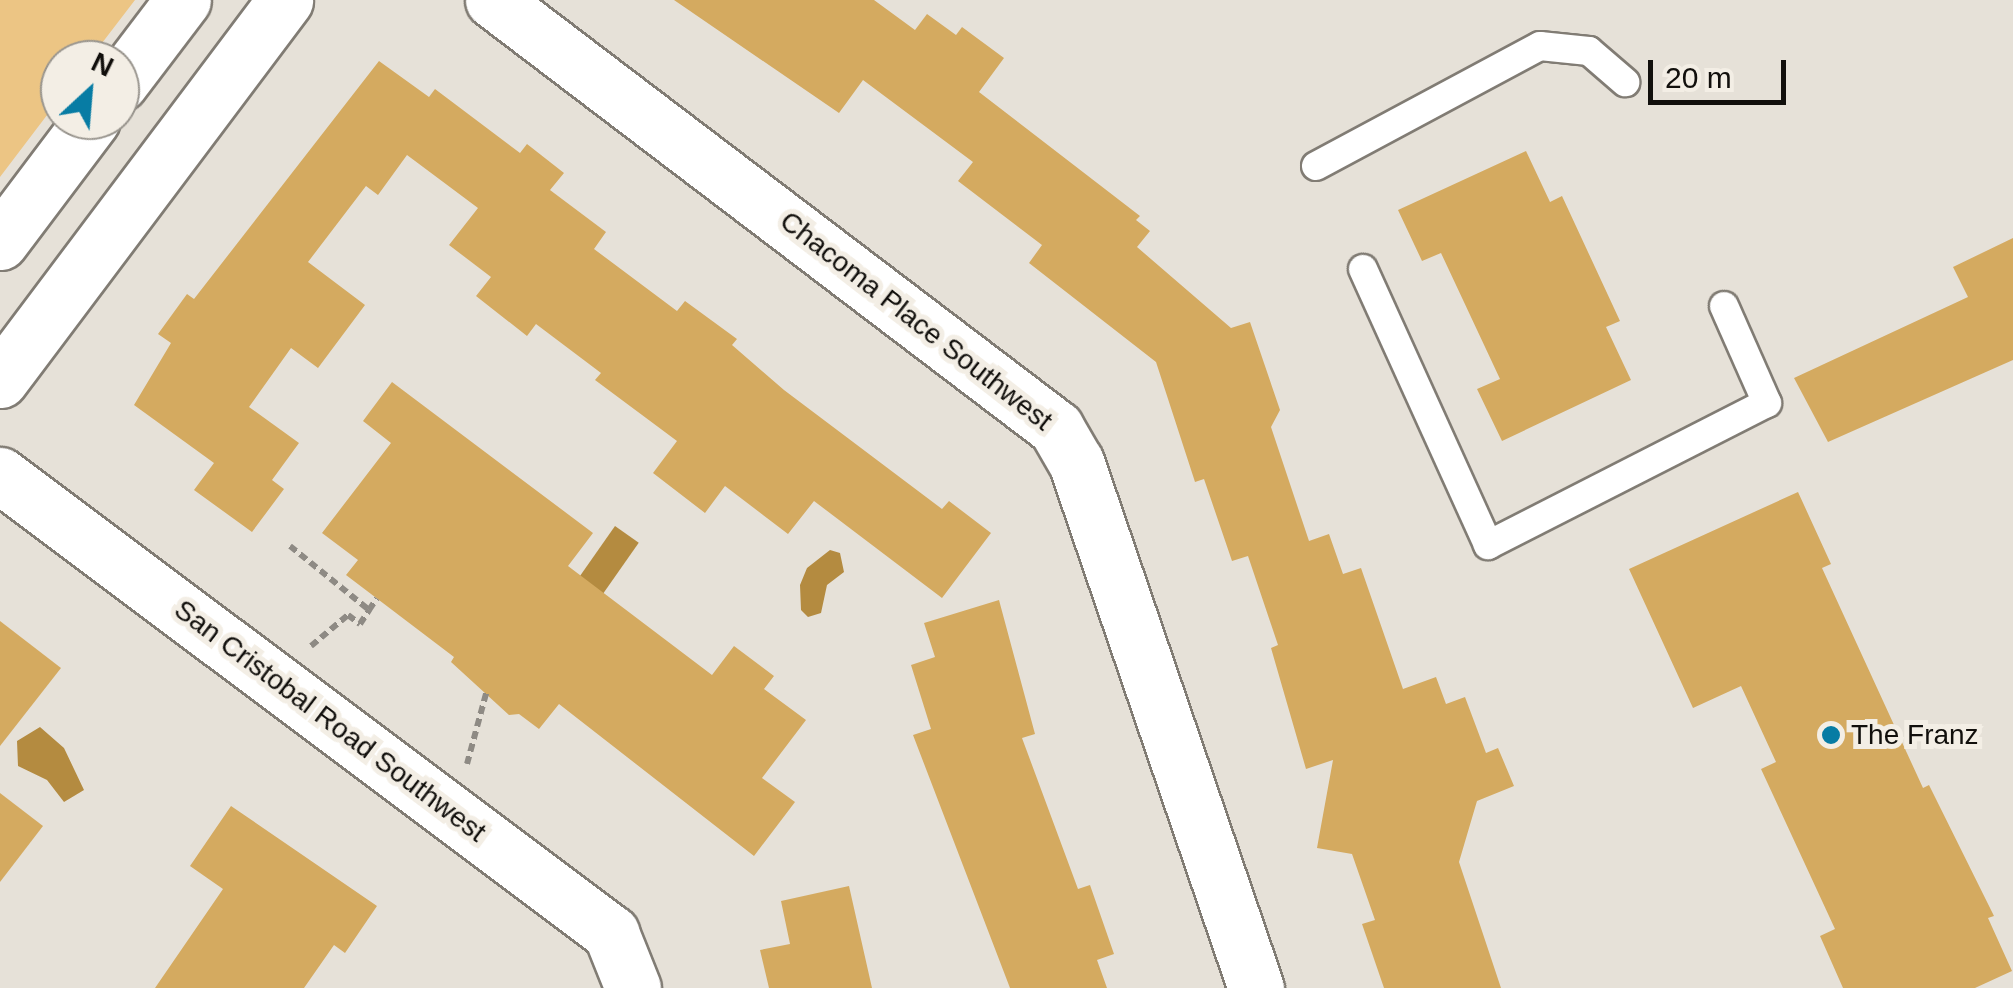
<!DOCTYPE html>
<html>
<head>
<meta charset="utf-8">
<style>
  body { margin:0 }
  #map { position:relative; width:2013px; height:988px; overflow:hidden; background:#e6e1d8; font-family:Helvetica,sans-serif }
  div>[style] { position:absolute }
  .green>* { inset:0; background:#ecc584 }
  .water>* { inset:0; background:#b48b40; transform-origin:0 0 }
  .building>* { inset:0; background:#d4aa60 }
  .path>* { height:6px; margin-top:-3px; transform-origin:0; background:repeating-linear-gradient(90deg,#8e8a84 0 8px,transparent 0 13px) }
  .roads { filter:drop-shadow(2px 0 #817c74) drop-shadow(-2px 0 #817c74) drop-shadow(0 2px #817c74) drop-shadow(0 -2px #817c74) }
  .service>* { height:28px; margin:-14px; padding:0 14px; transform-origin:14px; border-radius:14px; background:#fff }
  .minor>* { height:55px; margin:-27.5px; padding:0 27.5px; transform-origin:27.5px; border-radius:27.5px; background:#fff }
  .tertiary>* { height:55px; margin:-27.5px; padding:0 27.5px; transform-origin:27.5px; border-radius:27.5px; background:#fff }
  .dots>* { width:28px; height:28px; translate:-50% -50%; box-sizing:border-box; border:5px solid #f3eee5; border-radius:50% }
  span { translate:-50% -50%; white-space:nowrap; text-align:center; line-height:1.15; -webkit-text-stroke:10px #f3eee5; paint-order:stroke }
  .street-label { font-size:28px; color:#110f0c }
  .poi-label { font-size:28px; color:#110f0c }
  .left { translate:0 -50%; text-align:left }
  .north { position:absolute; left:40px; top:40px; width:100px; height:100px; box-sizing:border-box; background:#f3eee5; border:2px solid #99958e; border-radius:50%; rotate:26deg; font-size:28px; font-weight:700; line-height:40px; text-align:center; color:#110f0c }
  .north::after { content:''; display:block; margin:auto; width:35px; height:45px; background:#077ca4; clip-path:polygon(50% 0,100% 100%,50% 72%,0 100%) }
  .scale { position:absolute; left:1648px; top:60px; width:138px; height:45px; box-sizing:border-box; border:5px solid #110f0c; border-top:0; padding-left:12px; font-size:30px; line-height:35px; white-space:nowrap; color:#110f0c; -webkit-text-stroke:8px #f3eee5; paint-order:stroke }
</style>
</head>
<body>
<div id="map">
  <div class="green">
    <div style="clip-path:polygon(0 0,135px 0,89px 60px,60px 60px,60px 98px,0 177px)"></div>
  </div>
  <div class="water">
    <div style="left:615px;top:526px;width:29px;height:73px;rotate:35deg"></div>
    <div style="clip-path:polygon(830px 550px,840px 553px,844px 572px,827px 585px,821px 613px,808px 617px,801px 610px,800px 585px,807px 568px)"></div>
    <div style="clip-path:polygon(40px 727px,64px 748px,84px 790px,64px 802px,47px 780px,18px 766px,17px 741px)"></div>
  </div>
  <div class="building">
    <div style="clip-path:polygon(674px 0,874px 0,915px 30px,927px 14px,956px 35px,962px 27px,1004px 58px,979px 92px,1140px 216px,1136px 220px,1150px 231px,1137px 247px,1231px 328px,1250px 322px,1280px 410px,1271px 427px,1309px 541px,1329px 534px,1343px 574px,1361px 568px,1403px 689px,1436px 677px,1446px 704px,1465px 697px,1486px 753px,1498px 748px,1514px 786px,1477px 801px,1459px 862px,1501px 988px,1384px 988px,1362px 924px,1375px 920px,1352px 854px,1317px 848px,1333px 760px,1306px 769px,1271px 648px,1278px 645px,1248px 556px,1232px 561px,1204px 479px,1195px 482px,1156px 362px,1029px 263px,1042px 245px,958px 181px,973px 162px,863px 80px,839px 113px)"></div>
    <div style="clip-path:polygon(379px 61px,429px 97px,435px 89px,520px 153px,527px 144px,564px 173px,550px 190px,606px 232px,594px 249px,677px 311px,685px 301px,737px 339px,732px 345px,784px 390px,942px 509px,949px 501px,991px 533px,942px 598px,814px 501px,788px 534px,725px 486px,705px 513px,653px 473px,677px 441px,595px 380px,601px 373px,536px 324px,527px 336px,476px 296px,491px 277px,449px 245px,478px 208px,407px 155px,378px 195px,366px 186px,308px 262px,365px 305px,318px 368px,291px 348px,249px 407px,299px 443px,272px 480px,284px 489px,252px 532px,194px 490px,214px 463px,134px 405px,171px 343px,158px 334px,187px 294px,194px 299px)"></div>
    <div style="clip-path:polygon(1526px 151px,1550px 202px,1562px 196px,1620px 321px,1606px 327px,1631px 380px,1502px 441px,1477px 389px,1500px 379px,1441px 253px,1422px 261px,1398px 210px)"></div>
    <div style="clip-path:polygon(2013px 238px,2013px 360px,1828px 442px,1794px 378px,1968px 297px,1953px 267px)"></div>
    <div style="clip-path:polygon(392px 382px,593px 533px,568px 566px,712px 675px,734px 646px,774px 676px,764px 689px,806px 720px,762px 778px,795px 802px,754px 856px,559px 704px,539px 729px,519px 714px,509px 715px,451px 662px,454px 657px,346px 575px,358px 560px,322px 533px,391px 443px,363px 421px)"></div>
    <div style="clip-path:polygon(1798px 492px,1831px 564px,1822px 568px,1923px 788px,1929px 785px,1994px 916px,1988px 918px,2012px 971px,1975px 988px,1843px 988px,1820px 936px,1835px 929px,1761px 769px,1776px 762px,1741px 686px,1693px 708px,1629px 569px)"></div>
    <div style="clip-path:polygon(999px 600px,1035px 734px,1022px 738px,1078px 889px,1090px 885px,1114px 954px,1097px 960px,1107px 988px,1010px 988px,913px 735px,931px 729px,911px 665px,935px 657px,924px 623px)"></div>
    <div style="clip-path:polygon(0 621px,61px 668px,0 746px)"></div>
    <div style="clip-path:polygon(0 793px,43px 826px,0 882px)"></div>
    <div style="clip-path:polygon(231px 806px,377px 906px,345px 953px,334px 945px,304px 988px,155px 988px,223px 889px,190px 866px)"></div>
    <div style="clip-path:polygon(849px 886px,872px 988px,769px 988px,760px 950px,790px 944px,781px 901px)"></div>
  </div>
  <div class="path">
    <div style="left:290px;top:546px;width:102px;rotate:39deg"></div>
    <div style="left:369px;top:610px;width:14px;rotate:-56deg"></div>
    <div style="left:311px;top:646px;width:48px;rotate:-40deg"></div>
    <div style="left:348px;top:615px;width:15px;rotate:37deg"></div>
    <div style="left:360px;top:624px;width:17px;rotate:-57deg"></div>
    <div style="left:467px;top:764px;width:77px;rotate:-74.9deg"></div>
  </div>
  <div class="roads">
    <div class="service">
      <div style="left:1316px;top:166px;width:254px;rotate:-28.2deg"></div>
      <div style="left:1540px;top:46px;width:49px;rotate:5.8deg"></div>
      <div style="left:1589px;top:51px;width:48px;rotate:40.7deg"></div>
      <div style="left:1363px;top:269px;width:303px;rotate:65.6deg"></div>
      <div style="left:1488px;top:545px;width:313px;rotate:-27deg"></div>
      <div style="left:1767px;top:403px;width:106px;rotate:-113.9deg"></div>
    </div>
    <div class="minor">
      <div style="left:493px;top:0;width:707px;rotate:37.24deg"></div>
      <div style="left:1056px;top:428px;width:39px;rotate:60deg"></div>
      <div style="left:1076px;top:462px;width:556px;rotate:71.11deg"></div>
      <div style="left:0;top:475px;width:764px;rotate:36.85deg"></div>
      <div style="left:611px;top:933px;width:59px;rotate:68.2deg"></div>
    </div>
    <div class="tertiary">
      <div style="left:120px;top:83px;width:104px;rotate:-52.8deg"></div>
      <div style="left:0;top:242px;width:153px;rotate:-53deg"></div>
      <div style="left:0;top:380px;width:475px;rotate:-53.1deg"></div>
    </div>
  </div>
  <div class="dots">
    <div style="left:1831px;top:735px;background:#077ca4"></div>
  </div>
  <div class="street-label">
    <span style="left:916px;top:321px;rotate:38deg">Chacoma Place Southwest</span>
    <span style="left:330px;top:721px;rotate:37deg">San Cristobal Road Southwest</span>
  </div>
  <div class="poi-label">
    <span class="left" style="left:1851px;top:735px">The Franz</span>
  </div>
  <div class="north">N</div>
  <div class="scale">20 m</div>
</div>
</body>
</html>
